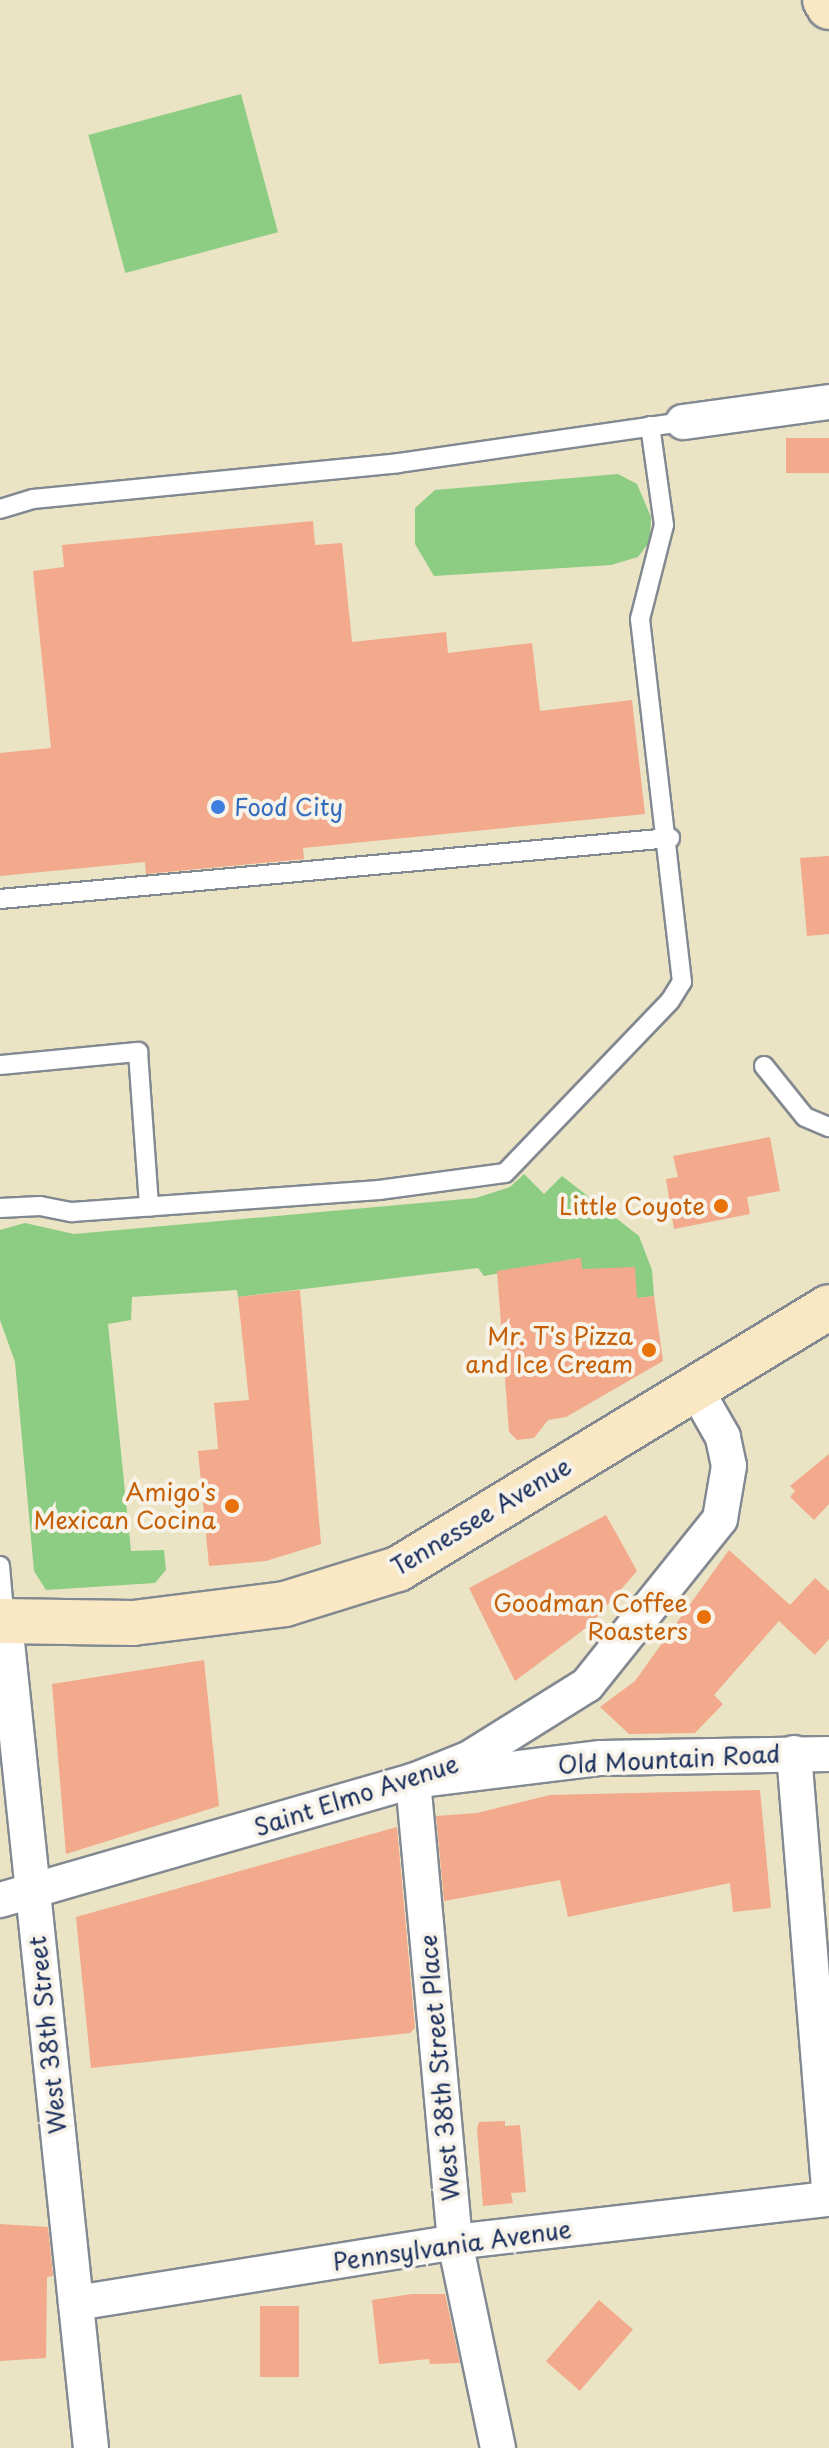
<!DOCTYPE html>
<html>
<head>
<meta charset="utf-8">
<style>
  body { margin:0 }
  #map { position:relative; width:829px; height:2448px; overflow:hidden; background:#eae3c4; font-family:"Playpen Sans",sans-serif }
  div>[style] { position:absolute }
  .green>* { inset:0; background:#8dcc83; transform-origin:0 0 }
  .building>* { inset:0; background:#f2a98c; transform-origin:0 0 }
  .roads { filter:drop-shadow(2px 0 #828991) drop-shadow(-2px 0 #828991) drop-shadow(0 2px #828991) drop-shadow(0 -2px #828991) }
  .lane>* { height:18px; margin:-9px; padding:0 9px; transform-origin:9px; border-radius:9px; background:#fff }
  .street>* { height:34px; margin:-17px; padding:0 17px; transform-origin:17px; border-radius:17px; background:#fff }
  .secondary>* { height:44px; margin:-22px; padding:0 22px; transform-origin:22px; border-radius:22px; background:#fae7c3 }
  .dots>* { width:22px; height:22px; translate:-50% -50%; box-sizing:border-box; border:4px solid #f7f3e8; border-radius:50% }
  span { translate:-50% -50%; white-space:nowrap; text-align:center; line-height:1.15; -webkit-text-stroke:8px #f7f3e8; paint-order:stroke }
  .shop-label { font-size:24px; color:#366cbe }
  .left { translate:0 -50%; text-align:left }
  .food-label { font-size:24px; color:#c56008 }
  .right { translate:-100% -50%; text-align:right }
  .street-label { font-size:24px; color:#1b2f5e }
</style>
</head>
<body>
<div id="map">
  <div class="green">
    <div style="left:241px;top:94px;width:143px;height:158px;rotate:75deg"></div>
    <div style="clip-path:polygon(618px 474px,637px 484px,651px 517px,650px 541px,638px 557px,611px 565px,434px 576px,415px 544px,415px 508px,435px 490px)"></div>
    <div style="clip-path:polygon(524px 1174px,544px 1194px,562px 1176px,639px 1236px,652px 1270px,654px 1296px,637px 1298px,582px 1269px,580px 1258px,484px 1276px,478px 1268px,238px 1297px,237px 1290px,132px 1297px,131px 1320px,108px 1324px,131px 1551px,164px 1550px,166px 1570px,155px 1583px,46px 1590px,34px 1571px,15px 1362px,0 1320px,0 1230px,25px 1223px,74px 1234px,476px 1198px,510px 1187px)"></div>
  </div>
  <div class="building">
    <div style="left:786px;top:438px;width:43px;height:35px"></div>
    <div style="clip-path:polygon(313px 521px,315px 545px,342px 543px,352px 642px,446px 632px,448px 653px,532px 643px,540px 711px,632px 700px,645px 814px,303px 848px,304px 859px,146px 874px,145px 862px,0 876px,0 753px,51px 748px,33px 571px,64px 567px,62px 545px)"></div>
    <div style="clip-path:polygon(829px 856px,829px 934px,807px 936px,800px 858px)"></div>
    <div style="clip-path:polygon(770px 1137px,780px 1191px,747px 1197px,750px 1214px,674px 1229px,666px 1179px,678px 1177px,673px 1156px)"></div>
    <div style="clip-path:polygon(581px 1258px,582px 1269px,635px 1267px,637px 1298px,654px 1296px,663px 1361px,566px 1417px,548px 1420px,534px 1438px,517px 1440px,509px 1432px,497px 1271px)"></div>
    <div style="clip-path:polygon(300px 1290px,321px 1544px,266px 1561px,209px 1566px,198px 1451px,218px 1449px,214px 1403px,249px 1400px,238px 1297px)"></div>
    <div style="clip-path:polygon(829px 1454px,829px 1504px,814px 1520px,790px 1497px,795px 1491px,790px 1486px)"></div>
    <div style="clip-path:polygon(606px 1515px,637px 1571px,590px 1625px,515px 1681px,469px 1588px)"></div>
    <div style="clip-path:polygon(729px 1550px,790px 1605px,815px 1578px,829px 1591px,829px 1639px,815px 1655px,779px 1621px,714px 1695px,723px 1704px,695px 1733px,629px 1734px,600px 1707px,635px 1681px)"></div>
    <div style="clip-path:polygon(204px 1660px,219px 1806px,66px 1854px,52px 1684px)"></div>
    <div style="clip-path:polygon(760px 1790px,771px 1908px,733px 1912px,730px 1883px,568px 1917px,560px 1880px,444px 1901px,436px 1816px,477px 1813px,550px 1795px)"></div>
    <div style="clip-path:polygon(397px 1827px,415px 2028px,410px 2033px,91px 2068px,76px 1917px)"></div>
    <div style="clip-path:polygon(505px 2121px,505px 2126px,520px 2125px,526px 2192px,511px 2193px,513px 2203px,483px 2206px,477px 2129px,479px 2122px)"></div>
    <div style="clip-path:polygon(0 2224px,48px 2227px,53px 2276px,47px 2277px,46px 2358px,0 2361px)"></div>
    <div style="clip-path:polygon(412px 2294px,445px 2294px,460px 2363px,430px 2364px,429px 2359px,379px 2364px,372px 2300px)"></div>
    <div style="left:599px;top:2300px;width:45px;height:81px;rotate:41deg"></div>
    <div style="left:260px;top:2306px;width:39px;height:71px"></div>
  </div>
  <div class="roads">
    <div class="lane">
      <div style="left:0;top:509px;width:34px;rotate:-17deg"></div>
      <div style="left:33px;top:499px;width:367px;rotate:-5.6deg"></div>
      <div style="left:398px;top:463px;width:288px;rotate:-8.2deg"></div>
      <div style="left:0;top:899px;width:673px;rotate:-5.2deg"></div>
      <div style="left:0;top:1065px;width:139px;rotate:-5.4deg"></div>
      <div style="left:138px;top:1052px;width:155px;rotate:85.9deg"></div>
      <div style="left:764px;top:1066px;width:65px;rotate:51.2deg"></div>
      <div style="left:805px;top:1117px;width:26px;rotate:23deg"></div>
      <div style="left:0;top:1208px;width:40px;rotate:-2.9deg"></div>
      <div style="left:40px;top:1206px;width:33px;rotate:11deg"></div>
      <div style="left:72px;top:1212px;width:308px;rotate:-4.1deg"></div>
      <div style="left:379px;top:1190px;width:127px;rotate:-7.7deg"></div>
      <div style="left:505px;top:1173px;width:238px;rotate:-46.2deg"></div>
      <div style="left:670px;top:1001px;width:22px;rotate:-58deg"></div>
      <div style="left:682px;top:982px;width:365px;rotate:-96.6deg"></div>
      <div style="left:640px;top:619px;width:97px;rotate:-75.7deg"></div>
      <div style="left:664px;top:525px;width:100px;rotate:-98deg"></div>
      <div style="left:0;top:1566px;width:57px;rotate:85deg"></div>
    </div>
    <div class="street">
      <div style="left:683px;top:422px;width:147px;rotate:-7.8deg"></div>
      <div style="left:5px;top:1623px;width:829px;rotate:84.05deg"></div>
      <div style="left:794px;top:1753px;width:436px;rotate:85.4deg"></div>
      <div style="left:0;top:1900px;width:430px;rotate:-16.1deg"></div>
      <div style="left:413px;top:1781px;width:61px;rotate:-22deg"></div>
      <div style="left:470px;top:1758px;width:138px;rotate:-32deg"></div>
      <div style="left:587px;top:1685px;width:213px;rotate:-51.3deg"></div>
      <div style="left:720px;top:1519px;width:54px;rotate:-80.4deg"></div>
      <div style="left:729px;top:1466px;width:30px;rotate:-102deg"></div>
      <div style="left:723px;top:1437px;width:56px;rotate:-119.7deg"></div>
      <div style="left:76px;top:2303px;width:384px;rotate:-9.1deg"></div>
      <div style="left:455px;top:2242px;width:376px;rotate:-6.6deg"></div>
      <div style="left:498px;top:2448px;width:210px;rotate:-101.8deg"></div>
      <div style="left:455px;top:2242px;width:463px;rotate:-95.2deg"></div>
      <div style="left:413px;top:1781px;width:189px;rotate:-7deg"></div>
      <div style="left:601px;top:1758px;width:228px;rotate:-1deg"></div>
    </div>
    <div class="secondary">
      <div style="left:825px;top:0;width:8px;rotate:60deg"></div>
      <div style="left:0;top:1621px;width:133px;rotate:0.9deg"></div>
      <div style="left:133px;top:1623px;width:153px;rotate:-7.1deg"></div>
      <div style="left:285px;top:1604px;width:118px;rotate:-17.2deg"></div>
      <div style="left:398px;top:1569px;width:504px;rotate:-31.29deg"></div>
    </div>
  </div>
  <div class="dots">
    <div style="left:218px;top:807px;background:#3f7fe0"></div>
    <div style="left:721px;top:1206px;background:#e8710a"></div>
    <div style="left:649px;top:1350px;background:#e8710a"></div>
    <div style="left:232px;top:1506px;background:#e8710a"></div>
    <div style="left:704px;top:1617px;background:#e8710a"></div>
  </div>
  <div class="shop-label">
    <span class="left" style="left:234px;top:807px">Food City</span>
  </div>
  <div class="food-label">
    <span class="right" style="left:705px;top:1206px">Little Coyote</span>
    <span class="right" style="left:633px;top:1350px">Mr. T's Pizza<br>and Ice Cream</span>
    <span class="right" style="left:216px;top:1506px">Amigo's<br>Mexican Cocina</span>
    <span class="right" style="left:688px;top:1617px">Goodman Coffee<br>Roasters</span>
  </div>
  <div class="street-label">
    <span style="left:481px;top:1516px;rotate:-31deg">Tennessee Avenue</span>
    <span style="left:669px;top:1759px;rotate:-3deg">Old Mountain Road</span>
    <span style="left:356px;top:1795px;rotate:-18deg">Saint Elmo Avenue</span>
    <span style="left:47px;top:2035px;rotate:-96deg">West 38th Street</span>
    <span style="left:439px;top:2068px;rotate:-95deg">West 38th Street Place</span>
    <span style="left:452px;top:2245px;rotate:-8deg">Pennsylvania Avenue</span>
  </div>
</div>
</body>
</html>
